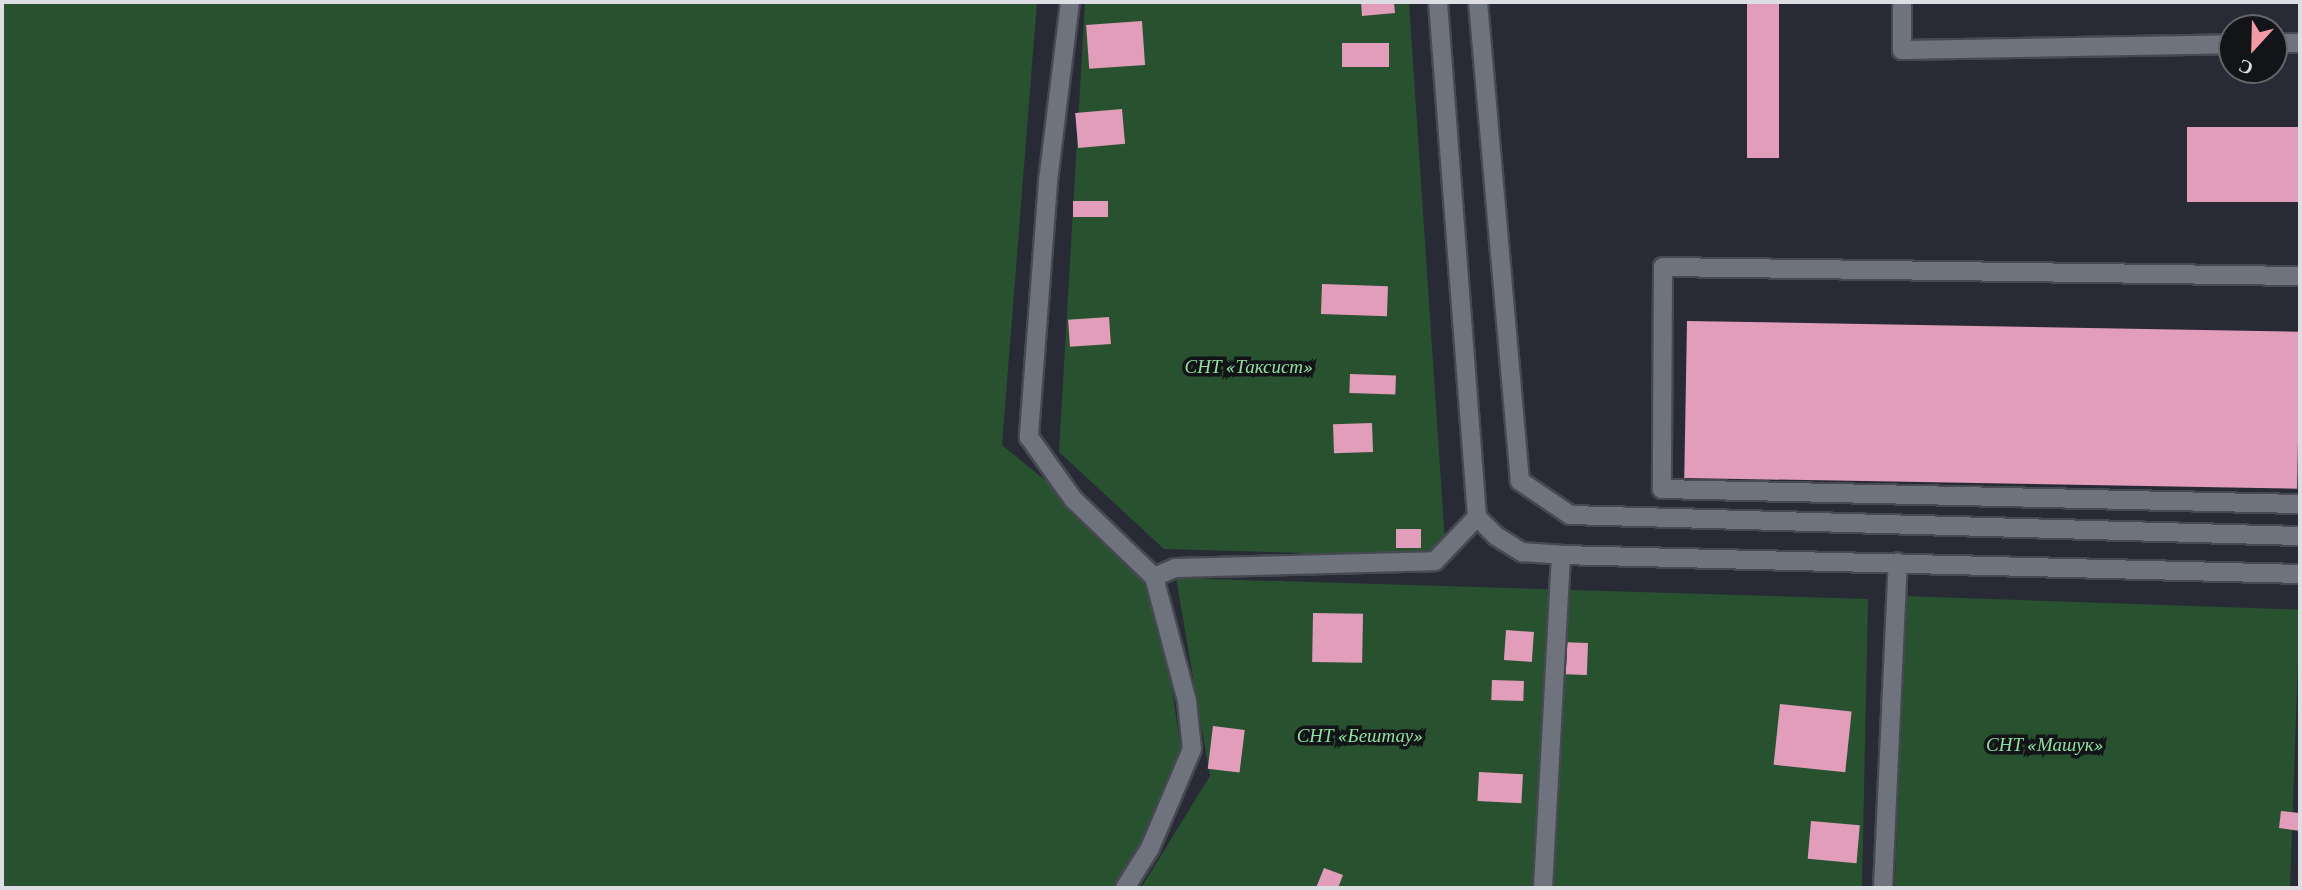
<!DOCTYPE html>
<html>
<head>
<meta charset="utf-8">
<style>
  body { margin:0 }
  #map { position:relative; width:2302px; height:890px; overflow:hidden; background:#282b35; font-family:"Crimson Pro",serif }
  div>[style] { position:absolute }
  .green>* { inset:0; background:#285130; transform-origin:0 0 }
  .building>* { inset:0; background:#e29dba; transform-origin:0 0 }
  .roads { filter:drop-shadow(2px 0 #464950) drop-shadow(-2px 0 #464950) drop-shadow(0 2px #464950) drop-shadow(0 -2px #464950) }
  .service>* { height:18px; margin:-9px; padding:0 9px; transform-origin:9px; border-radius:9px; background:#6f737e }
  .minor>* { height:18px; margin:-9px; padding:0 9px; transform-origin:9px; border-radius:9px; background:#6f737e }
  span { translate:-50% -50%; white-space:nowrap; text-align:center; line-height:1.15; -webkit-text-stroke:7px #121418; paint-order:stroke }
  .park-label { font-size:19px; color:#91e09f; font-style:italic }
  .frame { position:absolute; inset:0; border:4px solid #dcdee4; pointer-events:none }
  .north { position:absolute; left:2218px; top:14px; width:70px; height:70px; box-sizing:border-box; background:#121418; border:2px solid #63656a; border-radius:50%; rotate:202deg; font-size:19px; font-weight:700; line-height:28px; text-align:center; color:#dcdee4 }
  .north::after { content:''; display:block; margin:auto; width:24px; height:32px; background:#f39aa7; clip-path:polygon(50% 0,100% 100%,50% 72%,0 100%) }
</style>
</head>
<body>
<div id="map">
  <div class="green">
    <div style="clip-path:polygon(2px 2px,1037px 2px,1002px 445px,1154px 569px,1186px 783px,1113px 888px,2px 888px)"></div>
    <div style="clip-path:polygon(1085px 2px,1409px 2px,1446px 557px,1164px 549px,1059px 452px)"></div>
    <div style="clip-path:polygon(1176px 578px,1868px 599px,1862px 888px,1141px 888px,1210px 776px)"></div>
    <div style="left:1905px;top:596px;width:395px;height:292px;rotate:2deg"></div>
  </div>
  <div class="building">
    <div style="clip-path:polygon(1361px 2px,1394px 2px,1395px 13px,1362px 16px)"></div>
    <div style="left:1747px;top:2px;width:32px;height:156px"></div>
    <div style="left:1142px;top:21px;width:44px;height:56px;rotate:86deg"></div>
    <div style="left:1342px;top:43px;width:47px;height:24px"></div>
    <div style="left:1122px;top:109px;width:35px;height:47px;rotate:85deg"></div>
    <div style="left:2187px;top:127px;width:113px;height:75px"></div>
    <div style="left:1108px;top:201px;width:16px;height:35px;rotate:90deg"></div>
    <div style="left:1322px;top:284px;width:66px;height:30px;rotate:2deg"></div>
    <div style="left:1109px;top:317px;width:27px;height:41px;rotate:86deg"></div>
    <div style="left:1687px;top:321px;width:613px;height:157px;rotate:1deg"></div>
    <div style="left:1350px;top:374px;width:46px;height:19px;rotate:2deg"></div>
    <div style="left:1372px;top:423px;width:29px;height:39px;rotate:88deg"></div>
    <div style="left:1421px;top:529px;width:19px;height:25px;rotate:90deg"></div>
    <div style="left:1313px;top:613px;width:50px;height:49px;rotate:1deg"></div>
    <div style="left:1506px;top:630px;width:28px;height:30px;rotate:4deg"></div>
    <div style="left:1559px;top:642px;width:29px;height:32px;rotate:2deg"></div>
    <div style="left:1492px;top:680px;width:32px;height:20px;rotate:2deg"></div>
    <div style="left:1780px;top:704px;width:72px;height:61px;rotate:6deg"></div>
    <div style="left:1213px;top:726px;width:32px;height:43px;rotate:7deg"></div>
    <div style="left:1479px;top:772px;width:44px;height:29px;rotate:3deg"></div>
    <div style="clip-path:polygon(2281px 811px,2300px 813px,2300px 831px,2279px 828px)"></div>
    <div style="left:1811px;top:821px;width:49px;height:38px;rotate:5deg"></div>
    <div style="clip-path:polygon(1324px 868px,1343px 875px,1338px 888px,1316px 888px)"></div>
  </div>
  <div class="roads">
    <div class="service">
      <div style="left:1070px;top:2px;width:181px;rotate:97deg"></div>
      <div style="left:1048px;top:182px;width:256px;rotate:94.3deg"></div>
      <div style="left:1029px;top:437px;width:76px;rotate:54.6deg"></div>
      <div style="left:1073px;top:499px;width:112px;rotate:43.9deg"></div>
      <div style="left:1154px;top:577px;width:128px;rotate:75.1deg"></div>
      <div style="left:1187px;top:701px;width:48px;rotate:84.1deg"></div>
      <div style="left:1192px;top:749px;width:108px;rotate:113deg"></div>
      <div style="left:1150px;top:848px;width:47px;rotate:122deg"></div>
      <div style="left:1478px;top:2px;width:481px;rotate:85deg"></div>
      <div style="left:1520px;top:481px;width:60px;rotate:34.2deg"></div>
      <div style="left:1570px;top:515px;width:730px;rotate:1.65deg"></div>
      <div style="left:1902px;top:2px;width:48px;rotate:90deg"></div>
      <div style="left:1902px;top:50px;width:330px;rotate:-1deg"></div>
      <div style="left:2274px;top:43px;width:26px"></div>
      <div style="left:2300px;top:276px;width:637px;rotate:-179.19deg"></div>
      <div style="left:1663px;top:267px;width:222px;rotate:90.3deg"></div>
      <div style="left:1662px;top:489px;width:638px;rotate:1.35deg"></div>
      <div style="left:1154px;top:577px;width:23px;rotate:-23deg"></div>
      <div style="left:1175px;top:568px;width:260px;rotate:-1.5deg"></div>
      <div style="left:1435px;top:561px;width:61px;rotate:-46.3deg"></div>
      <div style="left:1543px;top:888px;width:333px;rotate:-86.9deg"></div>
      <div style="left:1883px;top:888px;width:326px;rotate:-87.4deg"></div>
    </div>
    <div class="minor">
      <div style="left:1438px;top:2px;width:516px;rotate:85.67deg"></div>
      <div style="left:1477px;top:517px;width:27px;rotate:45deg"></div>
      <div style="left:1496px;top:536px;width:31px;rotate:32deg"></div>
      <div style="left:1522px;top:552px;width:39px;rotate:4deg"></div>
      <div style="left:1561px;top:555px;width:739px;rotate:1.47deg"></div>
    </div>
  </div>
  <div class="park-label">
    <span style="left:1249px;top:367px">СНТ «Таксист»</span>
    <span style="left:1360px;top:736px">СНТ «Бештау»</span>
    <span style="left:2045px;top:745px">СНТ «Машук»</span>
  </div>
  <div class="frame"></div>
  <div class="north">С</div>
</div>
</body>
</html>
